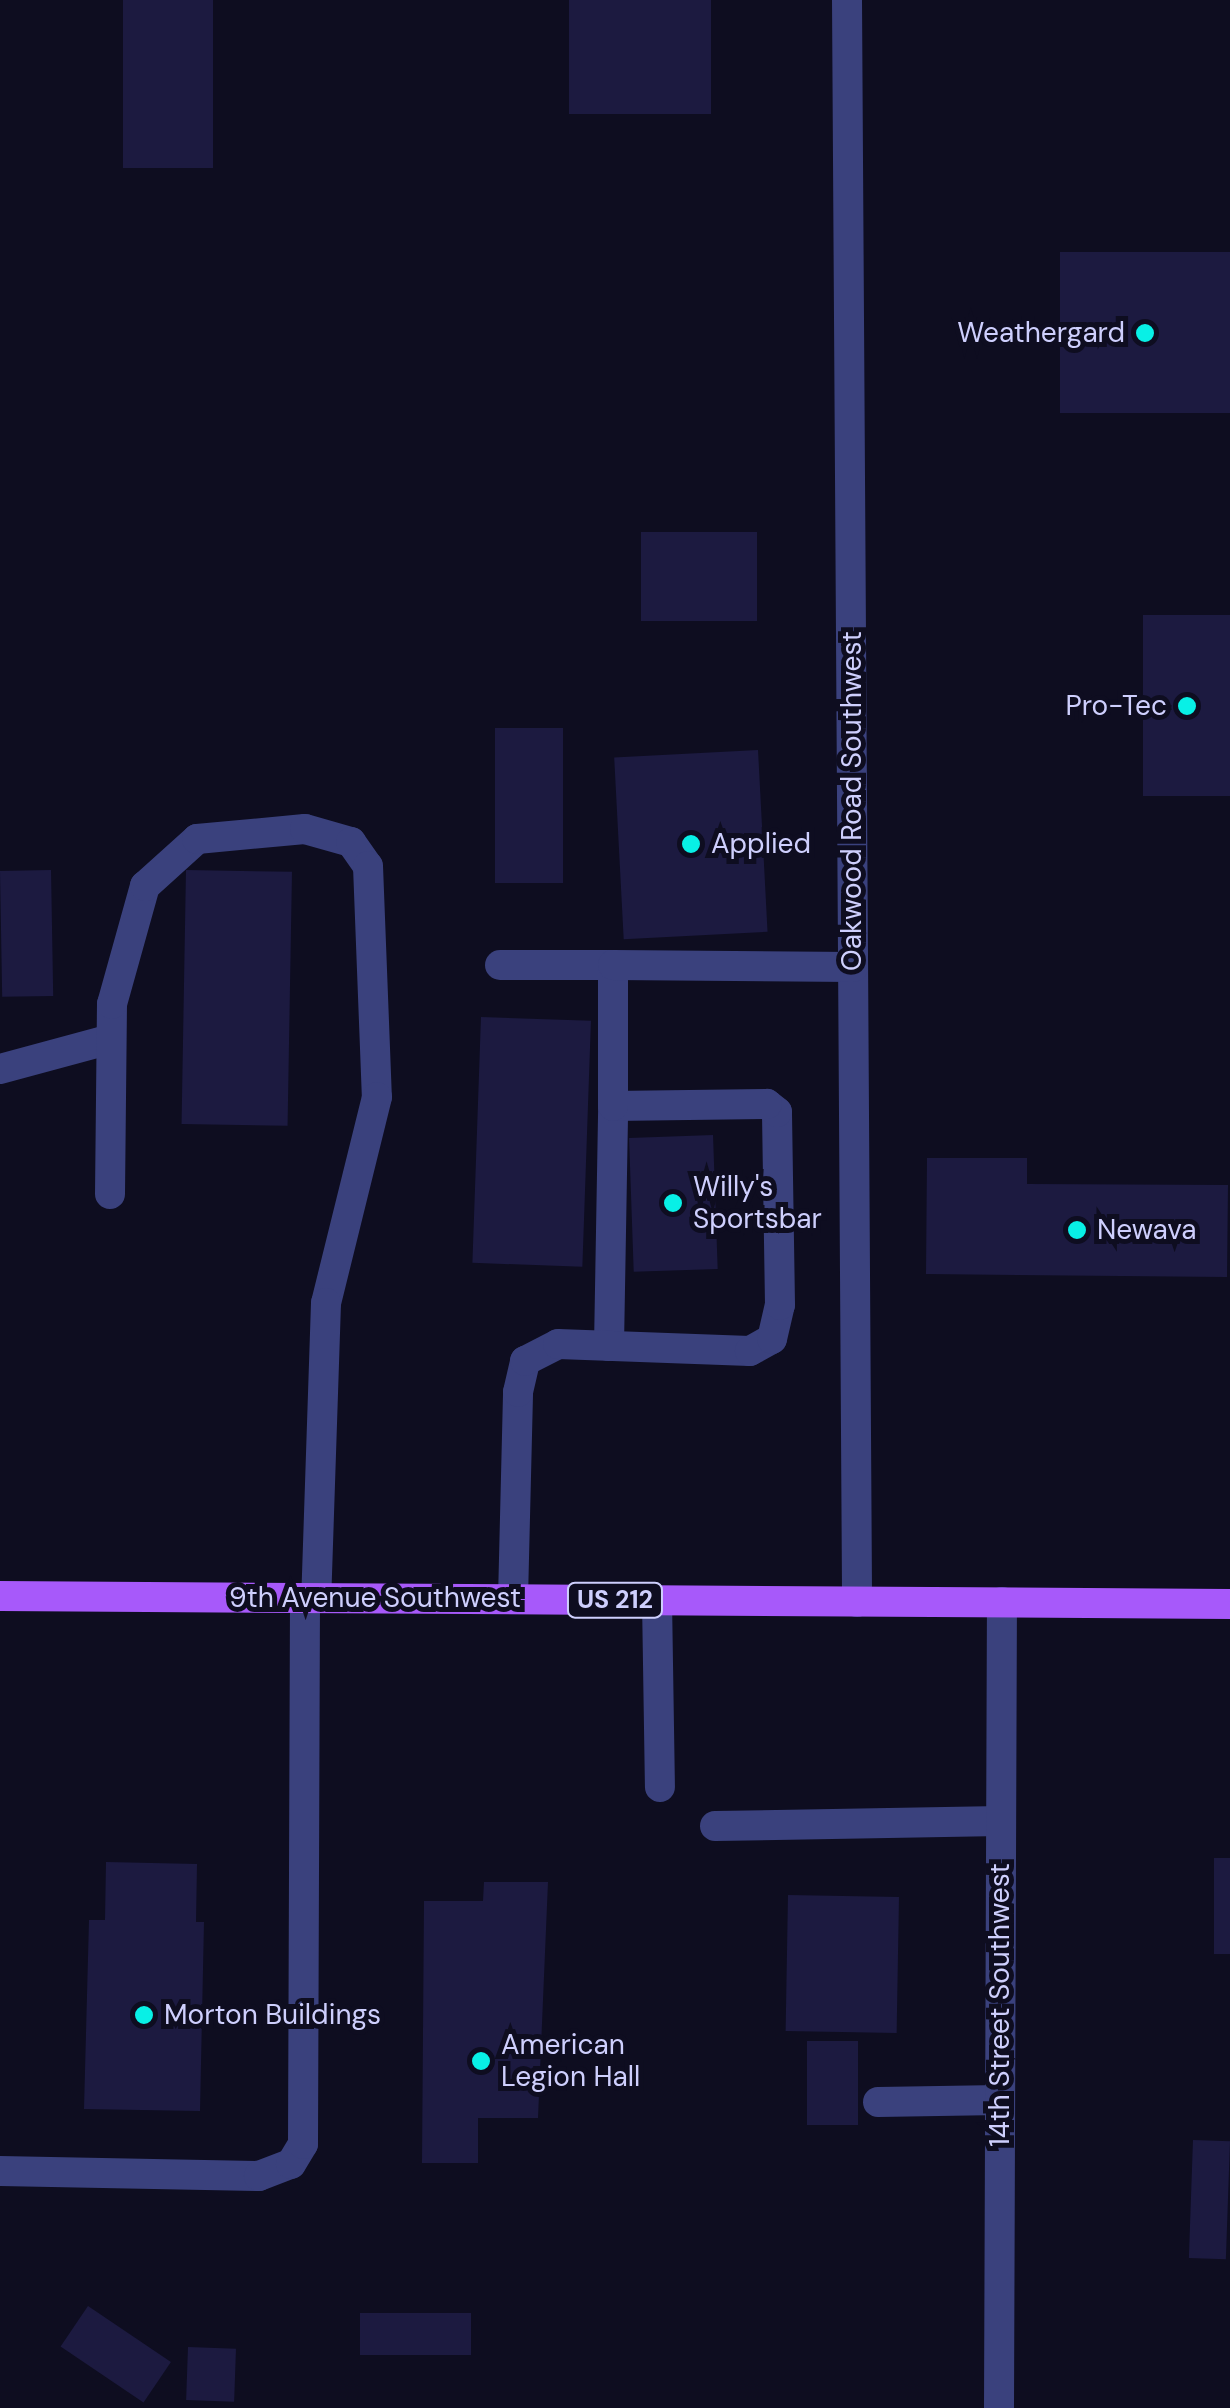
<!DOCTYPE html>
<html>
<head>
<meta charset="utf-8">
<style>
  body { margin:0 }
  #map { position:relative; width:1230px; height:2408px; overflow:hidden; background:#0e0d20; font-family:"DM Sans",sans-serif }
  div>[style] { position:absolute }
  .building>* { inset:0; background:#1c1a40; transform-origin:0 0 }
  .minor>* { height:30px; margin:-15px; padding:0 15px; transform-origin:15px; border-radius:15px; background:#3a417d }
  .major>* { height:30px; margin:-15px; padding:0 15px; transform-origin:15px; border-radius:15px; background:#a759fa }
  .dots>* { width:28px; height:28px; translate:-50% -50%; box-sizing:border-box; border:5px solid #0e0d20; border-radius:50% }
  span { translate:-50% -50%; white-space:nowrap; text-align:center; line-height:1.15; -webkit-text-stroke:10px #0e0d20; paint-order:stroke }
  .shield-label span { padding:2px 8px; background:#0e0d20; border:2px solid; border-radius:8px; -webkit-text-stroke-width:0 }
  .shield-label { font-size:25px; color:#cecffd; font-weight:700 }
  .poi-label { font-size:28px; color:#cecffd }
  .right { translate:-100% -50%; text-align:right }
  .left { translate:0 -50%; text-align:left }
  .street-label { font-size:28px; color:#cecffd }
</style>
</head>
<body>
<div id="map">
  <div class="building">
    <div style="left:123px;top:0;width:90px;height:168px"></div>
    <div style="left:569px;top:0;width:142px;height:114px"></div>
    <div style="left:1230px;top:252px;width:161px;height:170px;rotate:90deg"></div>
    <div style="left:641px;top:532px;width:116px;height:89px"></div>
    <div style="left:1143px;top:615px;width:87px;height:181px"></div>
    <div style="left:495px;top:728px;width:68px;height:155px"></div>
    <div style="left:758px;top:750px;width:182px;height:144px;rotate:87deg"></div>
    <div style="left:51px;top:870px;width:126px;height:51px;rotate:89deg"></div>
    <div style="left:186px;top:870px;width:106px;height:254px;rotate:1deg"></div>
    <div style="left:481px;top:1017px;width:110px;height:246px;rotate:2deg"></div>
    <div style="left:713px;top:1135px;width:134px;height:84px;rotate:88deg"></div>
    <div style="clip-path:polygon(927px 1158px,1027px 1158px,1027px 1184px,1228px 1185px,1227px 1277px,926px 1274px)"></div>
    <div style="left:1214px;top:1858px;width:16px;height:96px"></div>
    <div style="clip-path:polygon(106px 1862px,197px 1864px,196px 1922px,204px 1922px,200px 2111px,84px 2109px,89px 1920px,105px 1920px)"></div>
    <div style="clip-path:polygon(484px 1882px,548px 1882px,538px 2118px,478px 2118px,478px 2163px,422px 2163px,424px 1901px,483px 1901px)"></div>
    <div style="left:788px;top:1895px;width:111px;height:136px;rotate:1deg"></div>
    <div style="left:807px;top:2041px;width:51px;height:84px"></div>
    <div style="left:1193px;top:2140px;width:37px;height:118px;rotate:2deg"></div>
    <div style="left:88px;top:2306px;width:100px;height:49px;rotate:34deg"></div>
    <div style="left:360px;top:2313px;width:111px;height:42px"></div>
    <div style="left:188px;top:2347px;width:48px;height:53px;rotate:2deg"></div>
  </div>
  <div class="minor">
    <div style="left:847px;top:0;width:1602px;rotate:89.64deg"></div>
    <div style="left:500px;top:965px;width:113px"></div>
    <div style="left:0;top:1069px;width:115px;rotate:-15.1deg"></div>
    <div style="left:110px;top:1194px;width:190px;rotate:-89.4deg"></div>
    <div style="left:112px;top:1004px;width:123px;rotate:-74.4deg"></div>
    <div style="left:145px;top:886px;width:70px;rotate:-42.1deg"></div>
    <div style="left:197px;top:839px;width:108px;rotate:-5.3deg"></div>
    <div style="left:305px;top:829px;width:48px;rotate:15.8deg"></div>
    <div style="left:351px;top:842px;width:29px;rotate:55deg"></div>
    <div style="left:368px;top:866px;width:231px;rotate:87.8deg"></div>
    <div style="left:377px;top:1097px;width:212px;rotate:103.9deg"></div>
    <div style="left:326px;top:1303px;width:295px;rotate:91.9deg"></div>
    <div style="left:609px;top:1346px;width:240px;rotate:-89deg"></div>
    <div style="left:513px;top:1599px;width:207px;rotate:-88.6deg"></div>
    <div style="left:518px;top:1392px;width:32px;rotate:-77deg"></div>
    <div style="left:525px;top:1361px;width:37px;rotate:-27deg"></div>
    <div style="left:558px;top:1344px;width:192px;rotate:2.1deg"></div>
    <div style="left:750px;top:1351px;width:25px;rotate:-29deg"></div>
    <div style="left:772px;top:1339px;width:35px;rotate:-77deg"></div>
    <div style="left:780px;top:1305px;width:193px;rotate:-90.9deg"></div>
    <div style="left:777px;top:1112px;width:13px;rotate:-141deg"></div>
    <div style="left:767px;top:1104px;width:154px;rotate:179.3deg"></div>
    <div style="left:613px;top:1106px;width:141px;rotate:-90deg"></div>
    <div style="left:613px;top:965px;width:240px;rotate:0.5deg"></div>
    <div style="left:657px;top:1600px;width:187px;rotate:89.1deg"></div>
    <div style="left:715px;top:1826px;width:286px;rotate:-1deg"></div>
    <div style="left:878px;top:2102px;width:122px;rotate:-0.9deg"></div>
    <div style="left:0;top:2171px;width:259px;rotate:1.1deg"></div>
    <div style="left:259px;top:2176px;width:34px;rotate:-21deg"></div>
    <div style="left:291px;top:2164px;width:23px;rotate:-59deg"></div>
    <div style="left:303px;top:2144px;width:546px;rotate:-89.79deg"></div>
    <div style="left:999px;top:2408px;width:806px;rotate:-89.79deg"></div>
  </div>
  <div class="major">
    <div style="left:0;top:1596px;width:1230px;rotate:0.37deg"></div>
  </div>
  <div class="dots">
    <div style="left:1145px;top:333px;background:#08f0e6"></div>
    <div style="left:1187px;top:706px;background:#08f0e6"></div>
    <div style="left:691px;top:844px;background:#08f0e6"></div>
    <div style="left:673px;top:1203px;background:#08f0e6"></div>
    <div style="left:1077px;top:1230px;background:#08f0e6"></div>
    <div style="left:144px;top:2015px;background:#08f0e6"></div>
    <div style="left:481px;top:2061px;background:#08f0e6"></div>
  </div>
  <div class="shield-label">
    <span style="left:615px;top:1600px">US 212</span>
  </div>
  <div class="poi-label">
    <span class="right" style="left:1125px;top:333px">Weathergard</span>
    <span class="right" style="left:1167px;top:706px">Pro-Tec</span>
    <span class="left" style="left:711px;top:844px">Applied</span>
    <span class="left" style="left:693px;top:1203px">Willy's<br>Sportsbar</span>
    <span class="left" style="left:1097px;top:1230px">Newava</span>
    <span class="left" style="left:164px;top:2015px">Morton Buildings</span>
    <span class="left" style="left:501px;top:2061px">American<br>Legion Hall</span>
  </div>
  <div class="street-label">
    <span style="left:852px;top:801px;rotate:-90deg">Oakwood Road Southwest</span>
    <span style="left:375px;top:1598px">9th Avenue Southwest</span>
    <span style="left:1000px;top:2005px;rotate:-90deg">14th Street Southwest</span>
  </div>
</div>
</body>
</html>
